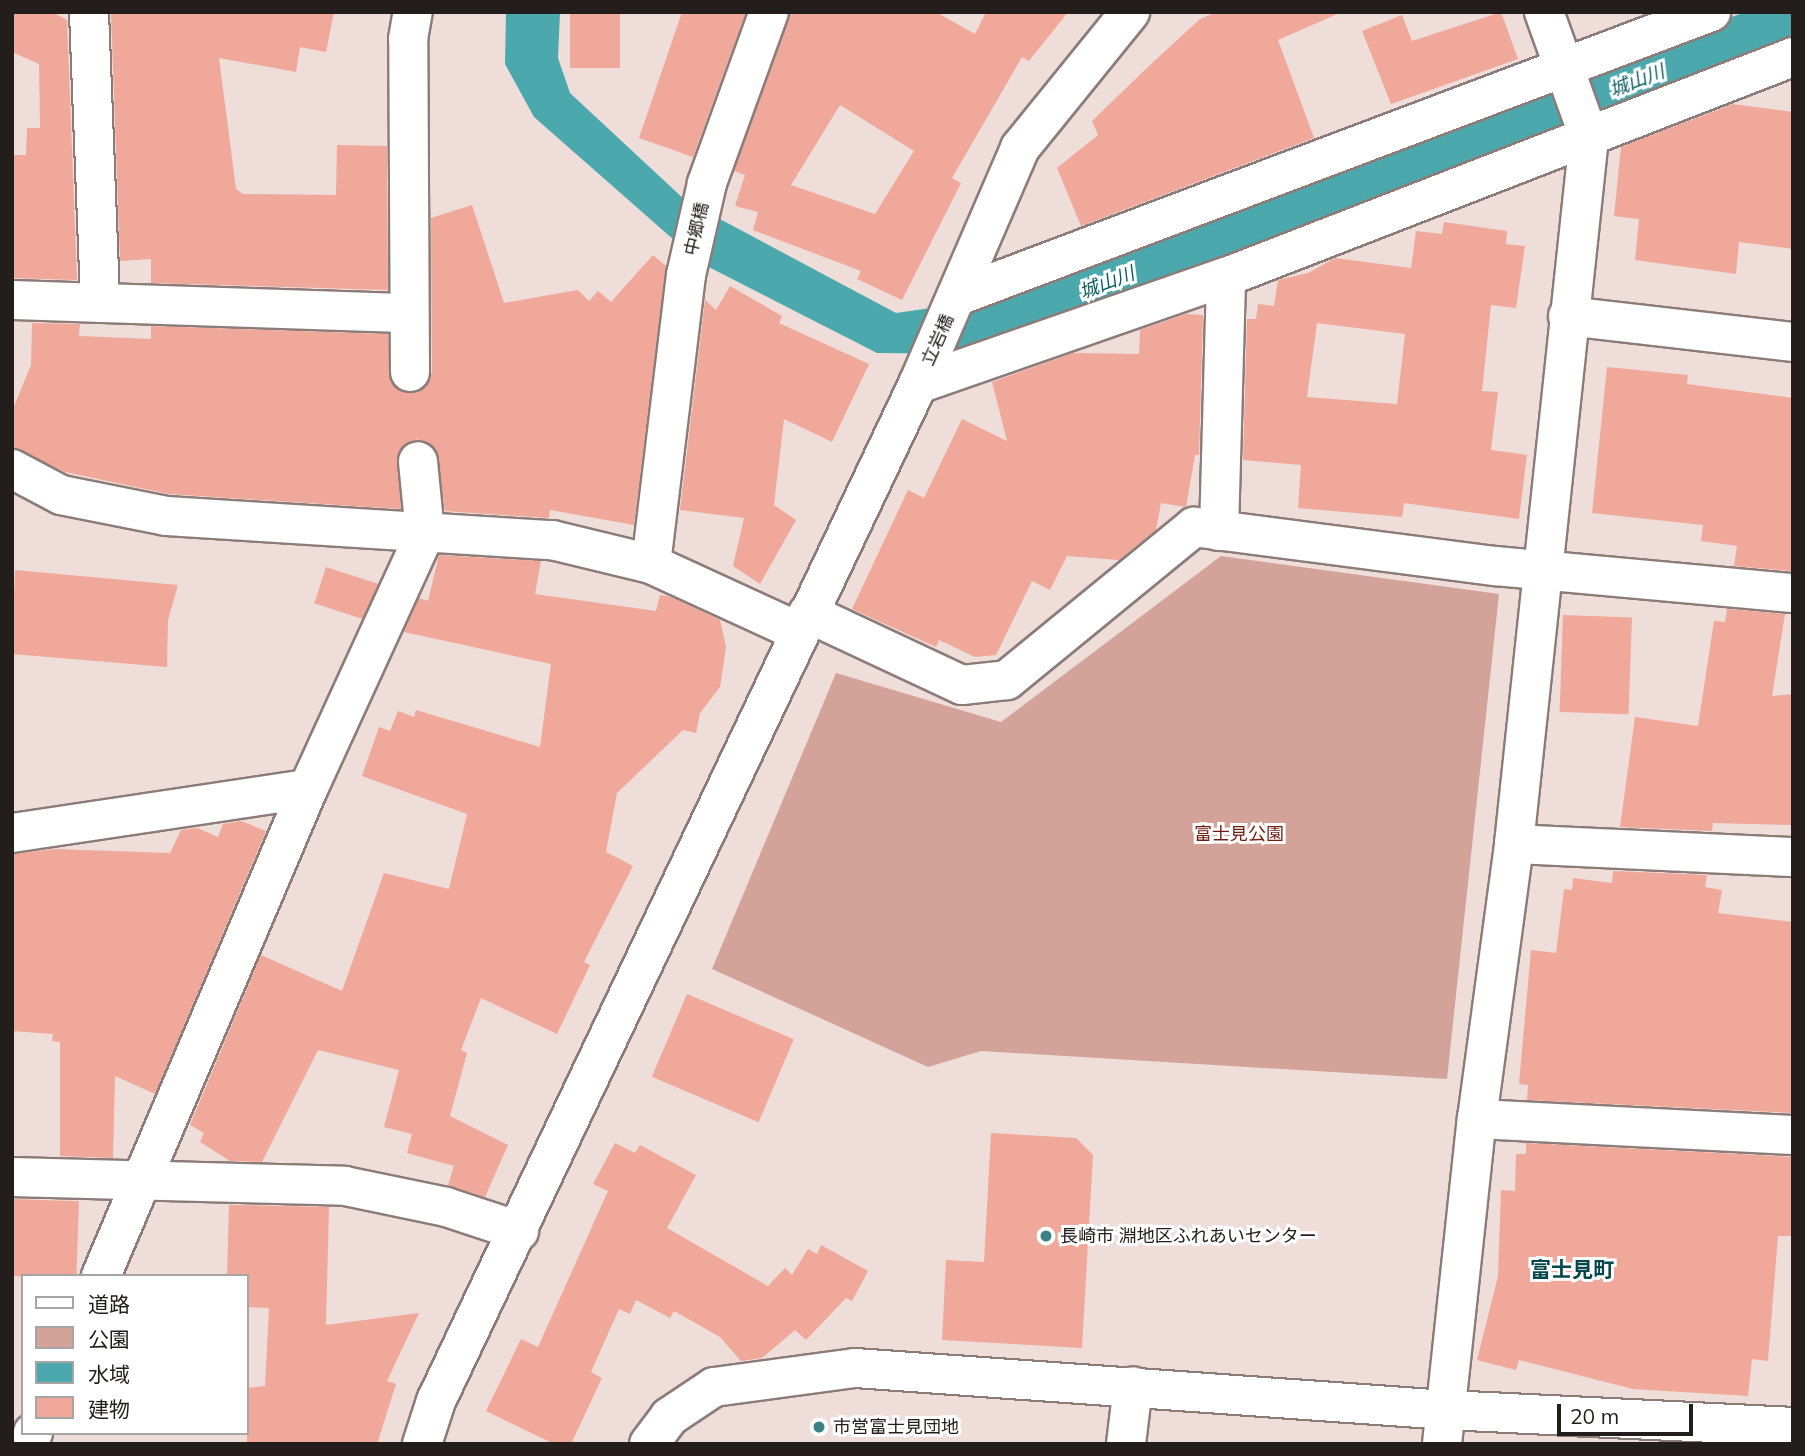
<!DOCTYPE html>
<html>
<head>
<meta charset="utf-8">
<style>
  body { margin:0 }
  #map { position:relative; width:1805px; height:1456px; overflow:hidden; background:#eeddd9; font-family:Mulish,"Noto Sans JP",sans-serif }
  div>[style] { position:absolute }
  .green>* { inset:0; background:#d3a299 }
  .water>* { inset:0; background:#4ba9ae }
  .building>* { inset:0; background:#f0a89a; transform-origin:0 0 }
  .roads { filter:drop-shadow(2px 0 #8c7c79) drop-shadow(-2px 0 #8c7c79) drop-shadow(0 2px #8c7c79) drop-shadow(0 -2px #8c7c79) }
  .minor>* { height:38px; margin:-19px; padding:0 19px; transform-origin:19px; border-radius:19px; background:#fff }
  .tertiary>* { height:38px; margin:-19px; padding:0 19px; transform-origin:19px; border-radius:19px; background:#fff }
  .dots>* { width:19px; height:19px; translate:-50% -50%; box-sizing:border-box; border:4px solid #fff; border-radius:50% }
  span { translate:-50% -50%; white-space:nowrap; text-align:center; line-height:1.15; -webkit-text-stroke:6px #fff; paint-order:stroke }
  .street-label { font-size:18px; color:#231d1c }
  .park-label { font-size:18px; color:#701d11 }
  .poi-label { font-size:18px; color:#231d1c }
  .left { translate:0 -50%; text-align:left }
  .water-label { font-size:19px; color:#0b5e62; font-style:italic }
  .quarter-label { font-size:21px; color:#05484b; font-weight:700 }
  .frame { position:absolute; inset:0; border:14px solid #231d1c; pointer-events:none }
  .legend { position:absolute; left:21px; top:1274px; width:228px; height:161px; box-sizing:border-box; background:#fff; border:2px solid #a7a5a4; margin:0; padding:9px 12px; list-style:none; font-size:21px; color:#231d1c }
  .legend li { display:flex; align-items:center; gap:14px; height:35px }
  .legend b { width:35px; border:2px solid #a7a5a4 }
  .scale { position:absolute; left:1557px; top:1404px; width:136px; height:32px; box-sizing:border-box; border:4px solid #231d1c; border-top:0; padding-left:9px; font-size:21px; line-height:24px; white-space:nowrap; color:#231d1c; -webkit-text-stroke:5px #fff; paint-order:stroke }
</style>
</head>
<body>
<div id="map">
  <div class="green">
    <div style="clip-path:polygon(1221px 556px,1499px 594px,1447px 1079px,981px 1051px,928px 1067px,712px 969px,836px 673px,1001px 722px)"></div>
  </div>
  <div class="water">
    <div style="clip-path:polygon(506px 12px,560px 12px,558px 58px,570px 93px,686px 201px,896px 313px,980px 301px,1745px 12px,1793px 12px,1793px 44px,967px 354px,877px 353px,699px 262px,534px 117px,505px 64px)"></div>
  </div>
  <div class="building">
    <div style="clip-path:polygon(12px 12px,52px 12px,67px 20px,77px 280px,12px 278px,12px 155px,26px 155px,27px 128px,40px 128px,39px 64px,12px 52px)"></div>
    <div style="clip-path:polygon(111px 12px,334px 12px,326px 52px,300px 47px,296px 72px,219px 58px,236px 189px,243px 194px,336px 195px,337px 145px,387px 146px,388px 290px,151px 283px,151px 259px,120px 261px)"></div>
    <div style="left:570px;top:12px;width:50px;height:56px"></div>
    <div style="clip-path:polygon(682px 12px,746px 12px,693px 157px,639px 138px)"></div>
    <div style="clip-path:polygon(evenodd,790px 12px,936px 12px,975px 34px,986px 12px,1068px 12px,1029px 61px,1022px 57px,952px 178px,961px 183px,902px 300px,857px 279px,861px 271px,753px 230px,758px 212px,735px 206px,745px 175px,734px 171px,790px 12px,840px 105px,914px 151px,875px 214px,791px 185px,840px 105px)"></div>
    <div style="clip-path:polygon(1217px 12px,1342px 12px,1278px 40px,1314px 138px,1081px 226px,1057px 168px,1098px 135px,1092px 121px,1149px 66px,1200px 19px)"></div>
    <div style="clip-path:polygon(1501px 12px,1518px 59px,1391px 104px,1362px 31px,1402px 15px,1412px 41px)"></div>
    <div style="clip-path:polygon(1733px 104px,1793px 112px,1793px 249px,1739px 242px,1736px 274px,1635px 260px,1639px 219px,1614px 216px,1621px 147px)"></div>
    <div style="clip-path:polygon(472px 205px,504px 303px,578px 290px,589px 301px,598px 291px,611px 302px,653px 255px,666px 266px,634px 525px,550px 510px,549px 518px,445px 511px,436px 449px,417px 439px,398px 453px,401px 509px,169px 494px,65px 472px,12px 447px,12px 411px,31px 365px,32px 323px,80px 324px,79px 336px,151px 339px,151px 326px,388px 334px,391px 382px,400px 391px,420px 391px,432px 372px,431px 218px)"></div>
    <div style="clip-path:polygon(evenodd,1444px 222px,1507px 231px,1506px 244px,1525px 246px,1516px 308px,1491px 305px,1482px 391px,1498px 392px,1491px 450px,1527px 455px,1519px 519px,1404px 503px,1402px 517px,1298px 508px,1301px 465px,1243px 460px,1247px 319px,1256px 319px,1258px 304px,1274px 306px,1278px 280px,1308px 273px,1335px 258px,1411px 268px,1416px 231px,1442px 234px,1444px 222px,1317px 323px,1405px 334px,1397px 404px,1307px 397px,1317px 323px)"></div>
    <div style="clip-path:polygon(730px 286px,782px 316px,779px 323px,869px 364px,832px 442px,784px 419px,774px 505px,796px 520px,760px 584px,733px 566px,744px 518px,680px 510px,705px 300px,716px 310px)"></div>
    <div style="clip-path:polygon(1186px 314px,1203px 315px,1199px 455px,1195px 455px,1186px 507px,1161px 503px,1156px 530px,1119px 560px,1067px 556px,1050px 590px,1032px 581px,996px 655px,975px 657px,939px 640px,936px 647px,852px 609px,908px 490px,924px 498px,962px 419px,1007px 441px,992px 382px,1073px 353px,1139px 354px,1140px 330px)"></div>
    <div style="clip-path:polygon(1607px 367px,1688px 375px,1687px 384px,1793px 398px,1791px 571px,1734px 566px,1737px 546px,1701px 541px,1703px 525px,1592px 513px)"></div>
    <div style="clip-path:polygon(439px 555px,541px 561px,535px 594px,656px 611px,660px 595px,671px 597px,720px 620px,726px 647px,720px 687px,700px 713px,696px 733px,683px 730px,617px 793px,606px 852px,633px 866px,584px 962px,590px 965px,557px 1034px,481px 998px,461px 1050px,467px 1053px,450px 1116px,508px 1145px,485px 1197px,448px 1185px,454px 1166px,407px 1153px,412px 1134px,384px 1127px,399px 1070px,318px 1050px,262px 1162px,230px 1161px,200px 1142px,204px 1133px,190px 1125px,261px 955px,342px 991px,384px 873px,449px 889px,467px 814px,362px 776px,379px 727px,390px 731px,398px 711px,414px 717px,416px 710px,540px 747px,551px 664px,404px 632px,419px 598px,428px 601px)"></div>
    <div style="left:326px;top:567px;width:55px;height:38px;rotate:18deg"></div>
    <div style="clip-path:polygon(15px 570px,178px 585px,168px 620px,167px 667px,12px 654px)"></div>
    <div style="clip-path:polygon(1727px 609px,1785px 614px,1772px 696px,1793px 694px,1793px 825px,1713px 823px,1712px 831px,1620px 827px,1635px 717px,1698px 726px,1714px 621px,1725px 622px)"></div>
    <div style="left:1563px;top:615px;width:69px;height:97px;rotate:2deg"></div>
    <div style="clip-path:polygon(241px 821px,266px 831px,155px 1094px,115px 1076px,113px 1158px,60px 1156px,60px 1042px,52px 1041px,53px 1034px,12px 1031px,12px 854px,56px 849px,170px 853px,181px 830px,197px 828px,218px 837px,223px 824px)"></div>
    <div style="clip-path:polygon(1613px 871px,1707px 875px,1705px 887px,1722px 890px,1718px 913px,1793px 922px,1793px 1113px,1527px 1100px,1528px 1085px,1519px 1084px,1531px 950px,1556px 953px,1564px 889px,1572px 890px,1573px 878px,1612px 883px)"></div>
    <div style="left:687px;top:994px;width:116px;height:90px;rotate:23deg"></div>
    <div style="clip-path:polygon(991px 1133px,1076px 1138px,1093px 1155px,1082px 1348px,942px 1340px,946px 1260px,984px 1262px)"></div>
    <div style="clip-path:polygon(615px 1143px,635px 1153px,640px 1145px,696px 1175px,667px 1228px,768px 1286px,785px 1268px,792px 1275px,808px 1249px,817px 1254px,821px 1245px,868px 1271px,852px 1301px,846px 1298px,806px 1340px,795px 1330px,762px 1358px,741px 1361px,720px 1337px,674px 1311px,670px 1318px,636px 1300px,630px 1314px,619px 1309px,591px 1372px,602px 1378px,571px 1444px,554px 1444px,486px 1411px,521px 1339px,538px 1347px,608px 1191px,593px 1184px)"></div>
    <div style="clip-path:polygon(1526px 1143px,1793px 1157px,1793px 1236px,1778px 1236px,1768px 1361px,1752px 1359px,1748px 1396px,1633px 1389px,1519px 1360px,1516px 1370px,1477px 1360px,1498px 1276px,1501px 1190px,1515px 1191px,1516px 1154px,1526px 1154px)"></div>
    <div style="left:12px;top:1199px;width:67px;height:77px;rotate:2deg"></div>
    <div style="clip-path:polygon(229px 1205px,329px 1207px,326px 1325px,419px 1313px,387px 1381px,396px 1384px,377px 1444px,247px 1444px,247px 1388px,265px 1386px,269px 1308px,247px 1307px,247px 1276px,227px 1276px)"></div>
  </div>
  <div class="roads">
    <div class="minor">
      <div style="left:89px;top:12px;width:291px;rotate:87.8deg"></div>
      <div style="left:958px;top:296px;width:805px;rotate:-20.66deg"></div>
      <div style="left:12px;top:300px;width:394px;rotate:1.9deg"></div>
      <div style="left:1568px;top:316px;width:226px;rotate:6.6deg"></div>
      <div style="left:410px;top:372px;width:333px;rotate:-90.3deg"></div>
      <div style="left:408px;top:39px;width:27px;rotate:-80deg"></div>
      <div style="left:918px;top:384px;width:326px;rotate:-19.2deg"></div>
      <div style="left:1226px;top:277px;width:608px;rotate:-21.21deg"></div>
      <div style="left:12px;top:469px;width:55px;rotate:28deg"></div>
      <div style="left:61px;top:495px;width:107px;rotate:11.3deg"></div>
      <div style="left:166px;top:516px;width:387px;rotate:3.6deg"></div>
      <div style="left:552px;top:540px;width:102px;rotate:13.6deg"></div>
      <div style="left:651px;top:564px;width:163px;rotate:24.7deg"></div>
      <div style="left:1219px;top:531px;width:254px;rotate:-88.4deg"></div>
      <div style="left:651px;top:564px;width:291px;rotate:-83.1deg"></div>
      <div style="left:686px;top:275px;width:94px;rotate:-77.1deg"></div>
      <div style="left:707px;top:183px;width:182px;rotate:-70.1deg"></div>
      <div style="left:808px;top:613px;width:170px;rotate:25.1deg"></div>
      <div style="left:962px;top:685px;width:45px;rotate:-6.3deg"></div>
      <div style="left:1007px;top:680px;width:242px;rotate:-39.3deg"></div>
      <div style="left:1194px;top:527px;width:304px;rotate:7.4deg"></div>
      <div style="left:1495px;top:566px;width:299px;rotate:5.2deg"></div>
      <div style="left:12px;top:833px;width:299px;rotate:-8.5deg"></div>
      <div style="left:1514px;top:844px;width:279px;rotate:2.7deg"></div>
      <div style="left:1477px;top:1119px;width:316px;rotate:2.9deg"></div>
      <div style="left:12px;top:1177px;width:333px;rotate:1.5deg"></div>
      <div style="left:345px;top:1186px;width:103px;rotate:11.7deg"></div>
      <div style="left:446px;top:1207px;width:77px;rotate:18.2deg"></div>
      <div style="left:101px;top:1276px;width:529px;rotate:-66.97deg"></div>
      <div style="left:308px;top:789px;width:281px;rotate:-65.4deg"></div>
      <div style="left:425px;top:533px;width:72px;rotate:-95.6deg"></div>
      <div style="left:29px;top:1444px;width:12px;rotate:-70deg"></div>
      <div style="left:649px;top:1444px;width:34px;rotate:-53deg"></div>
      <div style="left:669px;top:1417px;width:54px;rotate:-33.7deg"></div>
      <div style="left:714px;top:1387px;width:142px;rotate:-7.7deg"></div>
      <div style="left:855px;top:1368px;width:593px;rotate:4.06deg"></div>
      <div style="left:1447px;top:1410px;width:346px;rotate:2.8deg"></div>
      <div style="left:1126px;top:1444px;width:58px;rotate:-83.1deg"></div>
      <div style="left:1442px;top:1444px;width:327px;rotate:-83.9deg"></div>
      <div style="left:1477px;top:1119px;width:277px;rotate:-82.3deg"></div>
      <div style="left:1514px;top:844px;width:711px;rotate:-83.94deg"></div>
      <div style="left:1589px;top:137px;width:133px;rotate:-109.8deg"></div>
    </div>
    <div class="tertiary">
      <div style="left:422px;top:1444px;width:45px;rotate:-72deg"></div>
      <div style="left:436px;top:1401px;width:1125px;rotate:-64.64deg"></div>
      <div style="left:918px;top:384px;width:257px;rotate:-66.6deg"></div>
      <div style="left:1020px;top:148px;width:175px;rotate:-51deg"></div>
    </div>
  </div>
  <div class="dots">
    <div style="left:1046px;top:1236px;background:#3a8286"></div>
    <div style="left:819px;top:1427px;background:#3a8286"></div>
  </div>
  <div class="street-label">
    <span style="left:697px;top:229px;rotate:-77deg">中郷橋</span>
    <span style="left:938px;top:340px;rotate:-66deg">立岩橋</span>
  </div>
  <div class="park-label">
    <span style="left:1239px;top:834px">富士見公園</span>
  </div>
  <div class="poi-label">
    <span class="left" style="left:1060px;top:1236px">長崎市 淵地区ふれあいセンター</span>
    <span class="left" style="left:833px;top:1427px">市営富士見団地</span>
  </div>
  <div class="water-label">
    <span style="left:1637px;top:81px;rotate:-21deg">城山川</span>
    <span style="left:1107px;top:283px;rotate:-21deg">城山川</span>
  </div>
  <div class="quarter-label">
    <span style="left:1572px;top:1269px">富士見町</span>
  </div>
  <div class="frame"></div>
  <ul class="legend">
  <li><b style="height:9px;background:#fff"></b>道路</li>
  <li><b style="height:19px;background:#d3a299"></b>公園</li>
  <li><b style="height:19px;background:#4ba9ae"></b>水域</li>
  <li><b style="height:19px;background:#f0a89a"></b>建物</li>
  </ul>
  <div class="scale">20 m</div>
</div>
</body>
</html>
